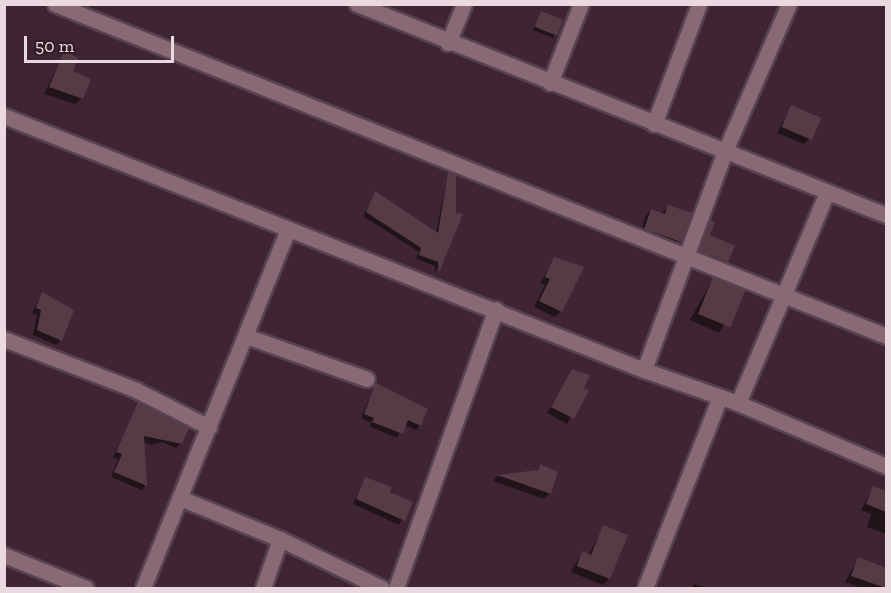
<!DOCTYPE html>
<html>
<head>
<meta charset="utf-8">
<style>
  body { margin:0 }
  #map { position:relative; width:891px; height:593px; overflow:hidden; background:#3e2531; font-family:"Zilla Slab",serif }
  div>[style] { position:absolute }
  .shadow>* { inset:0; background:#0007 }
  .building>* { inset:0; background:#563b47; transform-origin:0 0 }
  .roads { filter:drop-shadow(2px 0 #57434d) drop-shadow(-2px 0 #57434d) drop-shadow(0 2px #57434d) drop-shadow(0 -2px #57434d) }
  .minor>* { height:15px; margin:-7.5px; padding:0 7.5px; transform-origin:7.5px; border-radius:7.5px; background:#886a77 }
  span { translate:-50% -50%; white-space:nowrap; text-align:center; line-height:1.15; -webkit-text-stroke:4.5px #341c27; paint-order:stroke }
  .frame { position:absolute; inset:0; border:6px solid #ead9e0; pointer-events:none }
  .scale { position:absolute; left:24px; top:36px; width:150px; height:27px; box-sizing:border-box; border:3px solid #ead9e0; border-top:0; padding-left:8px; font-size:18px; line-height:21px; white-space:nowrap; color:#ead9e0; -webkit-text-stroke:4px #341c27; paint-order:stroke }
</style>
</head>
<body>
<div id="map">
  <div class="shadow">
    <div style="clip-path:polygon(541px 13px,555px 35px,553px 38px,533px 30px)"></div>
    <div style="clip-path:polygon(64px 53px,82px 98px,75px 104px,44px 94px)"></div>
    <div style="clip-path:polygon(791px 107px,810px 138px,804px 144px,777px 133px)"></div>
    <div style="clip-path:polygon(448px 174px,454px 214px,461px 216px,435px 273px,435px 266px,416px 259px,419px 252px,363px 216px,375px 193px,436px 233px)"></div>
    <div style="clip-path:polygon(668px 207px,690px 214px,673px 248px,641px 236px,645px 217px,651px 210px,661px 214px)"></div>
    <div style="clip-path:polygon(710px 222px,708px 236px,733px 247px,722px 267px,694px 256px)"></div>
    <div style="clip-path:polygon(555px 259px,561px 311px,555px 317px,534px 307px,545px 285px,540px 283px)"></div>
    <div style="clip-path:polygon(713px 279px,743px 291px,719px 333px,690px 320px)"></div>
    <div style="clip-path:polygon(42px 294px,61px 340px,56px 345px,33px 335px,37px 315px,32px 313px)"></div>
    <div style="clip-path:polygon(572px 371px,587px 391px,567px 424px,547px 413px)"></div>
    <div style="clip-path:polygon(376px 385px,420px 425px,416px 430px,404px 425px,397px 438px,369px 426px,371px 423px,361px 418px)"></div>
    <div style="clip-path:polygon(138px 404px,181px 443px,176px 448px,162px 442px,151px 445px,143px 442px,146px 485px,142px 490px,111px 477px,118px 459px,113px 457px)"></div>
    <div style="clip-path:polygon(540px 466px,550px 493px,544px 499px,493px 481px,497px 476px,534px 472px)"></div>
    <div style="clip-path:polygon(365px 478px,411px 503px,399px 525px,353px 504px)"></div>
    <div style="clip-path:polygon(873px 488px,886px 493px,886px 534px,867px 527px,871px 514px,861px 510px)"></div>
    <div style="clip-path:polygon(604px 526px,609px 579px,603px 585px,571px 572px,582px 553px,588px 556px)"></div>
    <div style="clip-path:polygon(858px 559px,886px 569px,885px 588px,862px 588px,845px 582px)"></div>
    <div style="clip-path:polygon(695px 584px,707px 588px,691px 588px)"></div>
  </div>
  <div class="building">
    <div style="left:541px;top:11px;width:24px;height:17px;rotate:22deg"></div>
    <div style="clip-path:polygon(64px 51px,78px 58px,73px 71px,91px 79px,83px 99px,49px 87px)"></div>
    <div style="left:791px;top:105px;width:33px;height:24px;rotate:23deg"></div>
    <div style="clip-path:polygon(448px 172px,456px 175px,456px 213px,463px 214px,439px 273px,438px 262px,419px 255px,421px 248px,366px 212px,375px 191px,438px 233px)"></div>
    <div style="clip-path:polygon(668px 205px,692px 213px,681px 242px,644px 229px,651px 209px,665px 214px)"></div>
    <div style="clip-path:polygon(710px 220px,715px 222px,710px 235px,735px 246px,728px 262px,699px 251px)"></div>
    <div style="clip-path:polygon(554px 257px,584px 267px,562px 312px,539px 301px,550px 279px,545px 277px)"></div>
    <div style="left:713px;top:277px;width:35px;height:40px;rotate:22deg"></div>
    <div style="clip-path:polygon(42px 292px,74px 310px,62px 341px,37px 330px,41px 310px,36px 308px)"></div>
    <div style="clip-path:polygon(572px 369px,590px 375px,584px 388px,589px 390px,574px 419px,551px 407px)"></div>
    <div style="clip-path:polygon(376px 383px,428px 409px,421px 426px,408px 420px,403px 434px,372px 422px,374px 418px,364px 414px)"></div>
    <div style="clip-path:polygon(138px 402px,189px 428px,182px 444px,144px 436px,147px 486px,114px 472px,122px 454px,116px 452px)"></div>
    <div style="clip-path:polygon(540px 464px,558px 472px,551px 494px,497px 475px,538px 470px)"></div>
    <div style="clip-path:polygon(365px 477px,392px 487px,390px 492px,413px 502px,405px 521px,356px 499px)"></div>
    <div style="clip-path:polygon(873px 486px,886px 491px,886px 512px,866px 504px)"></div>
    <div style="clip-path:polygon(603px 525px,628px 535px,610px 579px,577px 566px,582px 551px,591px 555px)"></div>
    <div style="clip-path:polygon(858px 557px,886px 568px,886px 588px,851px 576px)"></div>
  </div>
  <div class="roads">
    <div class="minor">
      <div style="left:55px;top:4px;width:895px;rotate:21.78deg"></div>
      <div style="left:357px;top:4px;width:570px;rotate:21.75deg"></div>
      <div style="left:448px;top:43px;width:42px;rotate:-67.7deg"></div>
      <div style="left:550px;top:83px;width:85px;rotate:-68.6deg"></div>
      <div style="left:4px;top:116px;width:689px;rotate:21.65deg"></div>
      <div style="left:644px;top:370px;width:100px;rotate:19.3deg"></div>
      <div style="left:738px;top:403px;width:161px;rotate:23.1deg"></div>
      <div style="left:654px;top:124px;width:128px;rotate:-69.4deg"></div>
      <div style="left:246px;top:336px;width:128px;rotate:19.6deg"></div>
      <div style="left:4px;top:339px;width:142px;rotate:21.1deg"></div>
      <div style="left:136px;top:390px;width:82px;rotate:26.9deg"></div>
      <div style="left:644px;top:370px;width:233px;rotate:-69.7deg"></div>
      <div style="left:725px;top:151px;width:160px;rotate:-66.5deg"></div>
      <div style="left:738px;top:403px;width:229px;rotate:-67.1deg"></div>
      <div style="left:180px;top:498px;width:108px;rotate:22.3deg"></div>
      <div style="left:280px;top:539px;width:113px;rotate:25.7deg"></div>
      <div style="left:4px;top:555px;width:88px;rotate:21.9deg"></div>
      <div style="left:143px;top:588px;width:386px;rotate:-68deg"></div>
      <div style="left:263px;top:588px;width:52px;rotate:-70.9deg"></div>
      <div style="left:396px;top:588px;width:296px;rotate:-70.3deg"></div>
      <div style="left:645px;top:588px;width:205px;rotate:-68.6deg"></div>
    </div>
  </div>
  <div class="frame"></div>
  <div class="scale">50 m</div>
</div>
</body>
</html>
